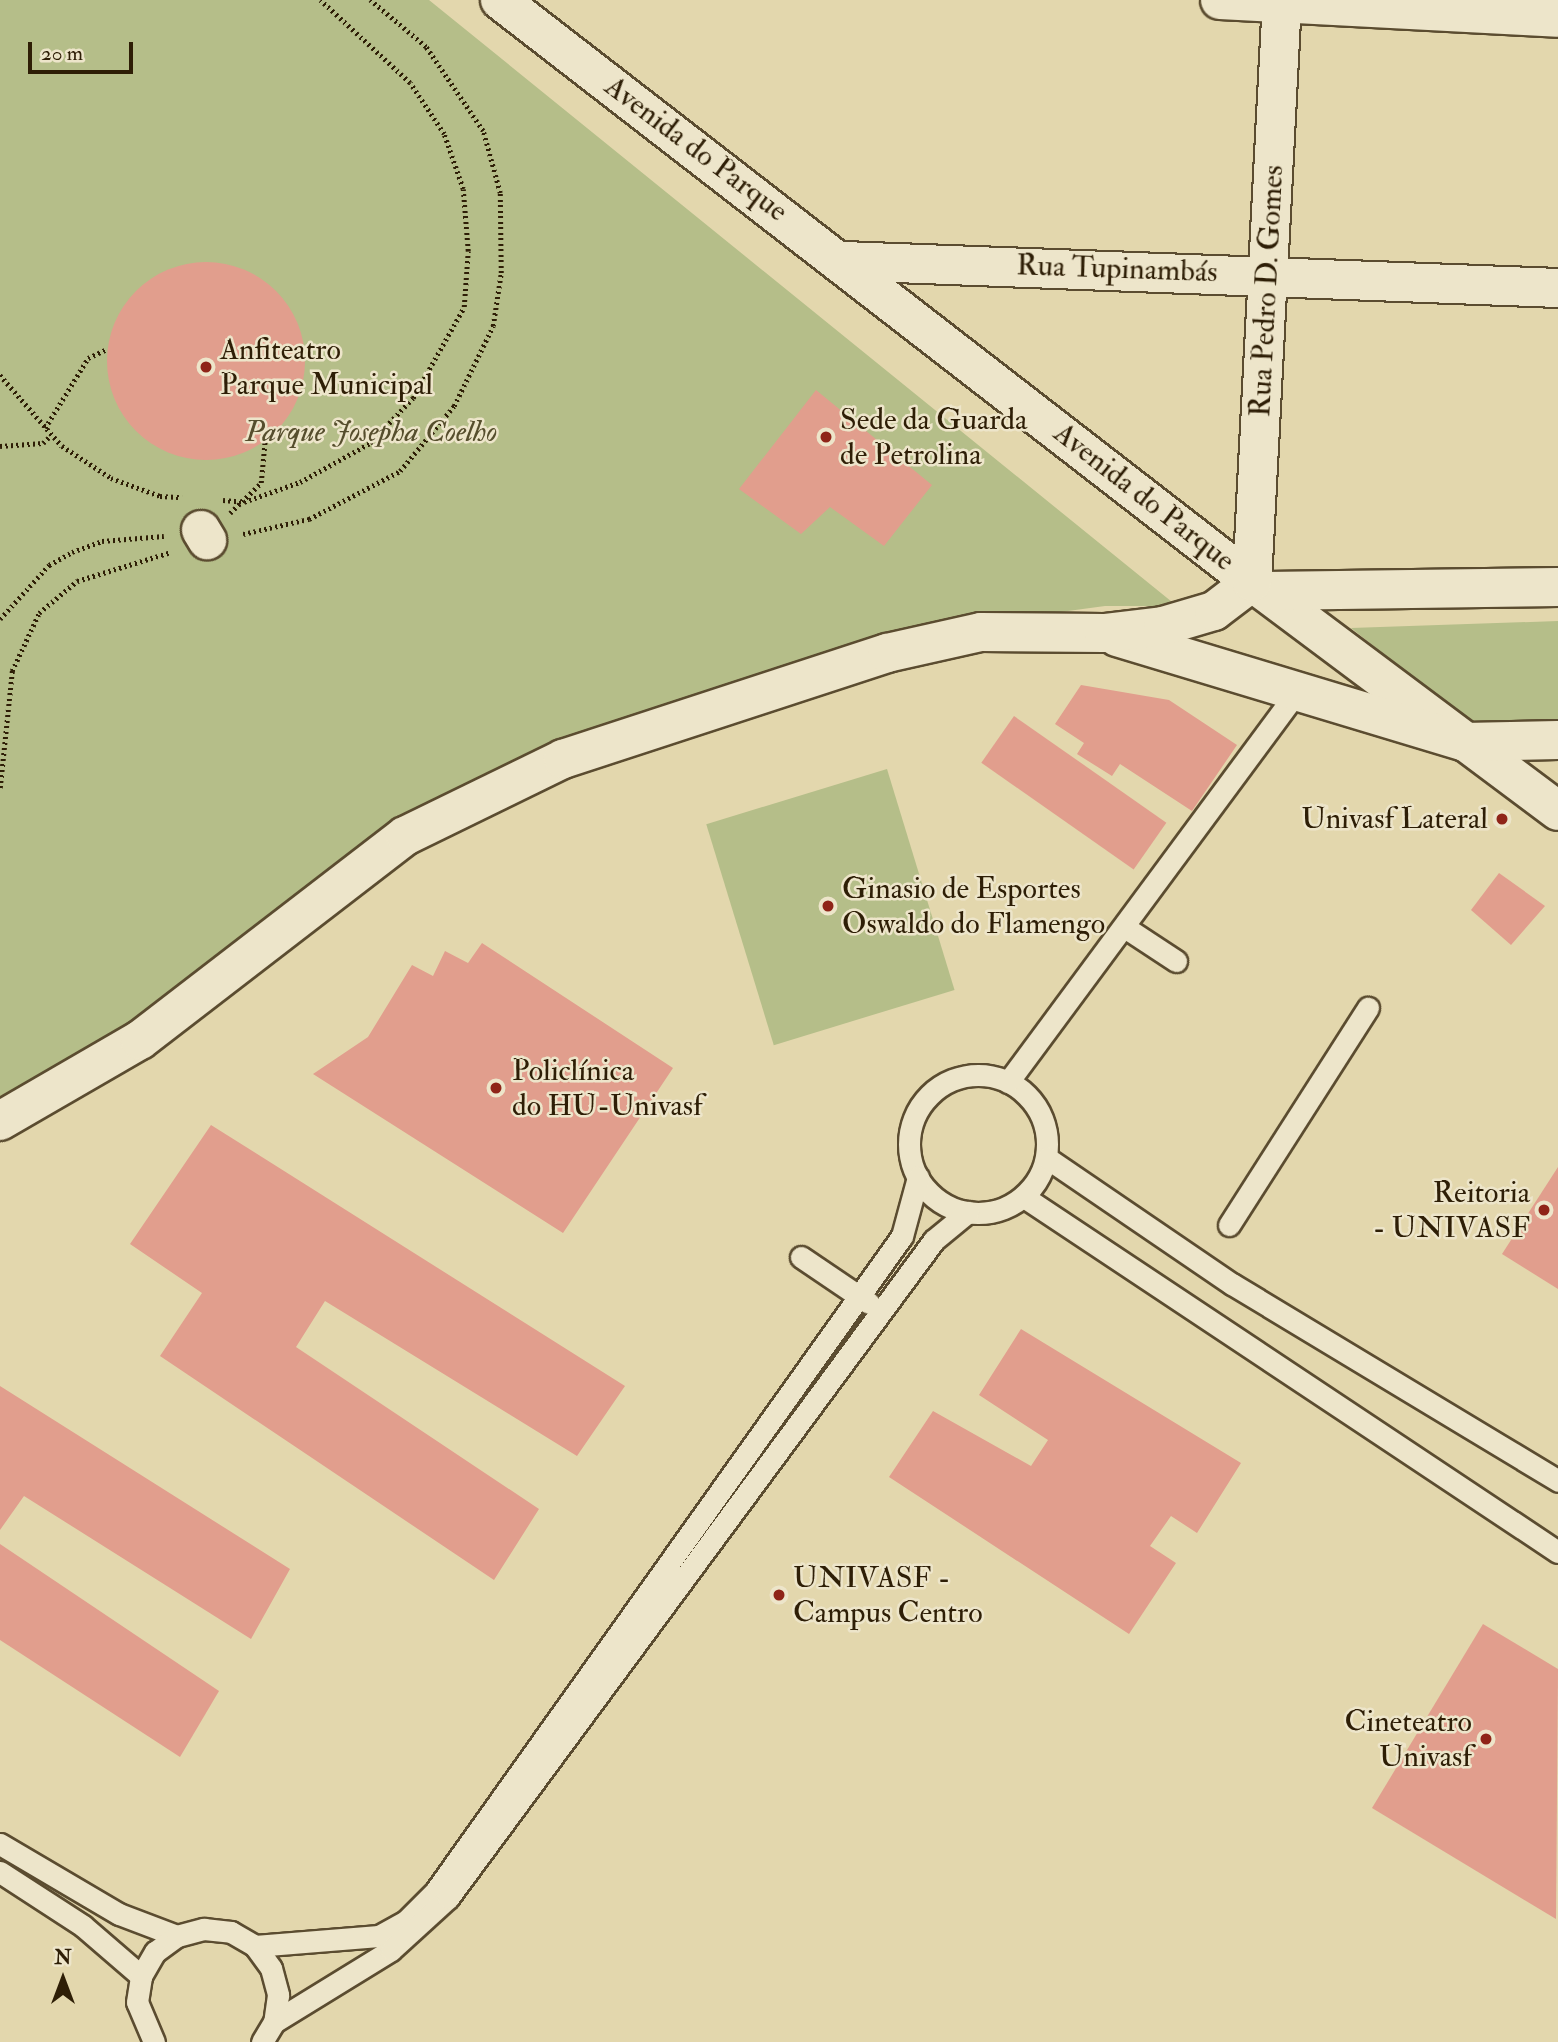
<!DOCTYPE html>
<html>
<head>
<meta charset="utf-8">
<style>
  body { margin:0 }
  #map { position:relative; width:1558px; height:2042px; overflow:hidden; background:#e3d7ad; font-family:"IM FELL Double Pica",serif }
  div>[style] { position:absolute }
  .green>* { inset:0; background:#b5be89; transform-origin:0 0 }
  .building>* { inset:0; background:#e19e8d; transform-origin:0 0 }
  .round { border-radius:50% }
  .path>* { height:4.5px; margin-top:-2.25px; transform-origin:0; background:repeating-linear-gradient(90deg,#2e1e06 0 2px,transparent 0 5.5px) }
  .roads { filter:drop-shadow(2px 0 #5b4c30) drop-shadow(-2px 0 #5b4c30) drop-shadow(0 2px #5b4c30) drop-shadow(0 -2px #5b4c30) }
  .lane>* { height:21px; margin:-10.5px; padding:0 10.5px; transform-origin:10.5px; border-radius:10.5px; background:#ede5ca }
  .lane>.ring { margin:-10.5px; padding:0; box-sizing:content-box; background:none; border:21px solid #ede5ca; border-radius:50% }
  .street>* { height:38px; margin:-19px; padding:0 19px; transform-origin:19px; border-radius:19px; background:#ede5ca }
  .secondary>* { height:38px; margin:-19px; padding:0 19px; transform-origin:19px; border-radius:19px; background:#ede5ca }
  .dots>* { width:19px; height:19px; translate:-50% -50%; box-sizing:border-box; border:4px solid #ede5ca; border-radius:50% }
  span { translate:-50% -50%; white-space:nowrap; text-align:center; line-height:1.15; -webkit-text-stroke:5px #ede5ca; paint-order:stroke }
  .street-label { font-size:30px; color:#2e1e06 }
  .poi-label { font-size:30px; color:#2e1e06 }
  .left { translate:0 -50%; text-align:left }
  .right { translate:-100% -50%; text-align:right }
  .park-label { font-size:30px; color:#564e2d; font-style:italic }
  .north { position:absolute; left:28px; top:1944px; width:70px; height:70px; -webkit-text-stroke:5px #ede5ca; paint-order:stroke; rotate:0deg; font-size:19px; font-weight:700; line-height:28px; text-align:center; color:#2e1e06 }
  .north::after { content:''; display:block; margin:auto; width:24px; height:32px; background:#2e1e06; clip-path:polygon(50% 0,100% 100%,50% 72%,0 100%) }
  .scale { position:absolute; left:28px; top:42px; width:105px; height:32px; box-sizing:border-box; border:4px solid #2e1e06; border-top:0; padding-left:9px; font-size:21px; line-height:24px; white-space:nowrap; color:#2e1e06; -webkit-text-stroke:5px #ede5ca; paint-order:stroke }
</style>
</head>
<body>
<div id="map">
  <div class="green">
    <div style="clip-path:polygon(0 0,429px 0,1177px 606px,1105px 606px,964px 625px,548px 757px,117px 1045px,0 1104px)"></div>
    <div style="clip-path:polygon(1558px 621px,1558px 725px,1473px 725px,1351px 628px)"></div>
    <div style="left:887px;top:769px;width:231px;height:189px;rotate:73deg"></div>
  </div>
  <div class="building">
    <div class="round" style="left:107px;top:262px;width:198px;height:198px"></div>
    <div style="clip-path:polygon(816px 390px,932px 485px,884px 546px,830px 507px,801px 534px,739px 489px)"></div>
    <div style="clip-path:polygon(1081px 685px,1169px 700px,1237px 745px,1192px 811px,1120px 764px,1112px 776px,1077px 754px,1084px 743px,1055px 724px)"></div>
    <div style="left:1014px;top:716px;width:186px;height:57px;rotate:35deg"></div>
    <div style="clip-path:polygon(1499px 873px,1545px 906px,1511px 945px,1471px 910px)"></div>
    <div style="clip-path:polygon(482px 943px,673px 1068px,563px 1233px,313px 1074px,368px 1037px,412px 965px,433px 976px,445px 951px,468px 963px)"></div>
    <div style="clip-path:polygon(211px 1125px,625px 1386px,577px 1456px,325px 1301px,296px 1347px,539px 1509px,494px 1580px,160px 1356px,202px 1293px,130px 1244px)"></div>
    <div style="clip-path:polygon(1558px 1167px,1558px 1289px,1502px 1254px)"></div>
    <div style="clip-path:polygon(1021px 1329px,1241px 1463px,1197px 1533px,1171px 1516px,1150px 1546px,1176px 1563px,1129px 1634px,889px 1477px,933px 1411px,1031px 1466px,1048px 1440px,979px 1395px)"></div>
    <div style="clip-path:polygon(0 1386px,290px 1569px,251px 1639px,24px 1496px,0 1530px)"></div>
    <div style="clip-path:polygon(0 1544px,219px 1691px,180px 1757px,0 1640px)"></div>
    <div style="clip-path:polygon(1483px 1624px,1558px 1669px,1556px 1919px,1372px 1808px)"></div>
  </div>
  <div class="path">
    <div style="left:0;top:375px;width:94px;rotate:48.9deg"></div>
    <div style="left:62px;top:446px;width:59px;rotate:33.1deg"></div>
    <div style="left:111px;top:478px;width:52px;rotate:20.2deg"></div>
    <div style="left:160px;top:496px;width:22px;rotate:3deg"></div>
    <div style="left:45px;top:428px;width:82px;rotate:-58.4deg"></div>
    <div style="left:88px;top:358px;width:21px;rotate:-25deg"></div>
    <div style="left:0;top:446px;width:43px;rotate:-4deg"></div>
    <div style="left:43px;top:443px;width:11px;rotate:-45deg"></div>
    <div style="left:223px;top:500px;width:21px;rotate:5deg"></div>
    <div style="left:244px;top:502px;width:59px;rotate:-19.7deg"></div>
    <div style="left:300px;top:482px;width:80px;rotate:-29.1deg"></div>
    <div style="left:370px;top:443px;width:62px;rotate:-46.3deg"></div>
    <div style="left:413px;top:398px;width:104px;rotate:-60.7deg"></div>
    <div style="left:464px;top:307px;width:56px;rotate:-85.9deg"></div>
    <div style="left:468px;top:251px;width:62px;rotate:-94.6deg"></div>
    <div style="left:463px;top:189px;width:58px;rotate:-109.1deg"></div>
    <div style="left:444px;top:134px;width:61px;rotate:-123.7deg"></div>
    <div style="left:410px;top:83px;width:122px;rotate:-137.3deg"></div>
    <div style="left:230px;top:513px;width:43px;rotate:-44.1deg"></div>
    <div style="left:261px;top:483px;width:43px;rotate:-84.7deg"></div>
    <div style="left:243px;top:534px;width:68px;rotate:-12.8deg"></div>
    <div style="left:309px;top:519px;width:103px;rotate:-27.8deg"></div>
    <div style="left:400px;top:471px;width:85px;rotate:-50.3deg"></div>
    <div style="left:454px;top:406px;width:89px;rotate:-64deg"></div>
    <div style="left:493px;top:326px;width:54px;rotate:-81.4deg"></div>
    <div style="left:501px;top:273px;width:80px;rotate:-90.7deg"></div>
    <div style="left:500px;top:193px;width:64px;rotate:-105.3deg"></div>
    <div style="left:483px;top:131px;width:102px;rotate:-124.2deg"></div>
    <div style="left:426px;top:47px;width:73px;rotate:-140deg"></div>
    <div style="left:0;top:619px;width:73px;rotate:-47.8deg"></div>
    <div style="left:49px;top:565px;width:26px;rotate:-29deg"></div>
    <div style="left:72px;top:552px;width:32px;rotate:-20deg"></div>
    <div style="left:102px;top:541px;width:62px;rotate:-4.6deg"></div>
    <div style="left:0;top:788px;width:118px;rotate:-84.1deg"></div>
    <div style="left:12px;top:671px;width:64px;rotate:-65deg"></div>
    <div style="left:39px;top:613px;width:50px;rotate:-40.1deg"></div>
    <div style="left:77px;top:581px;width:98px;rotate:-17.1deg"></div>
  </div>
  <div class="roads">
    <div class="lane">
      <div style="left:1126px;top:928px;width:60px;rotate:33.4deg"></div>
      <div class="ring" style="left:909px;top:1075px;width:117px;height:117px"></div>
      <div style="left:1008px;top:1082px;width:486px;rotate:-53.5deg"></div>
      <div style="left:1047px;top:1158px;width:224px;rotate:34.3deg"></div>
      <div style="left:1232px;top:1284px;width:381px;rotate:31.1deg"></div>
      <div style="left:1024px;top:1197px;width:641px;rotate:33.62deg"></div>
      <div style="left:1229px;top:1225px;width:258px;rotate:-57.4deg"></div>
      <div style="left:801px;top:1257px;width:82px;rotate:34.1deg"></div>
      <div style="left:0;top:1844px;width:138px;rotate:30.5deg"></div>
      <div style="left:119px;top:1914px;width:62px;rotate:20.8deg"></div>
      <div style="left:0;top:1872px;width:99px;rotate:33deg"></div>
      <div style="left:83px;top:1926px;width:77px;rotate:40.8deg"></div>
      <div style="left:255px;top:1946px;width:124px;rotate:-4.6deg"></div>
      <div style="left:379px;top:1936px;width:31px;rotate:-29deg"></div>
      <div style="left:406px;top:1921px;width:41px;rotate:-45deg"></div>
      <div style="left:435px;top:1892px;width:805px;rotate:-54.55deg"></div>
      <div style="left:902px;top:1236px;width:61px;rotate:-74.8deg"></div>
      <div style="left:274px;top:2022px;width:137px;rotate:-31.6deg"></div>
      <div style="left:391px;top:1950px;width:77px;rotate:-42.4deg"></div>
      <div style="left:448px;top:1898px;width:818px;rotate:-53.55deg"></div>
      <div style="left:934px;top:1240px;width:44px;rotate:-39.5deg"></div>
      <div style="left:154px;top:2042px;width:43px;rotate:-113deg"></div>
      <div style="left:137px;top:2002px;width:26px;rotate:-81deg"></div>
      <div style="left:141px;top:1976px;width:28px;rotate:-60deg"></div>
      <div style="left:155px;top:1952px;width:27px;rotate:-36deg"></div>
      <div style="left:177px;top:1936px;width:28px;rotate:-15deg"></div>
      <div style="left:204px;top:1929px;width:27px;rotate:6deg"></div>
      <div style="left:231px;top:1932px;width:28px;rotate:30deg"></div>
      <div style="left:255px;top:1946px;width:27px;rotate:54deg"></div>
      <div style="left:271px;top:1968px;width:28px;rotate:75deg"></div>
      <div style="left:278px;top:1995px;width:27px;rotate:98deg"></div>
      <div style="left:274px;top:2022px;width:23px;rotate:121deg"></div>
    </div>
    <div class="street">
      <div style="left:1220px;top:0;width:338px;rotate:3deg"></div>
      <div style="left:843px;top:261px;width:716px;rotate:2.16deg"></div>
      <div style="left:201px;top:530px;width:12px;rotate:59deg"></div>
    </div>
    <div class="secondary">
      <div style="left:500px;top:0;width:951px;rotate:37.74deg"></div>
      <div style="left:1252px;top:582px;width:382px;rotate:36.8deg"></div>
      <div style="left:1266px;top:591px;width:292px;rotate:-0.8deg"></div>
      <div style="left:1117px;top:637px;width:363px;rotate:16.8deg"></div>
      <div style="left:1465px;top:742px;width:93px;rotate:-1.2deg"></div>
      <div style="left:0;top:1121px;width:162px;rotate:-30.1deg"></div>
      <div style="left:140px;top:1040px;width:334px;rotate:-37.6deg"></div>
      <div style="left:405px;top:836px;width:176px;rotate:-26deg"></div>
      <div style="left:563px;top:759px;width:341px;rotate:-18.1deg"></div>
      <div style="left:887px;top:653px;width:96px;rotate:-12.6deg"></div>
      <div style="left:981px;top:632px;width:123px;rotate:0.5deg"></div>
      <div style="left:1104px;top:633px;width:59px;rotate:-6.8deg"></div>
      <div style="left:1163px;top:626px;width:53px;rotate:-16.4deg"></div>
      <div style="left:1214px;top:611px;width:48px;rotate:-37.3deg"></div>
      <div style="left:1252px;top:582px;width:583px;rotate:-87.05deg"></div>
    </div>
  </div>
  <div class="dots">
    <div style="left:206px;top:367px;background:#8f2418"></div>
    <div style="left:826px;top:437px;background:#8f2418"></div>
    <div style="left:1502px;top:819px;background:#8f2418"></div>
    <div style="left:828px;top:906px;background:#8f2418"></div>
    <div style="left:496px;top:1088px;background:#8f2418"></div>
    <div style="left:1544px;top:1210px;background:#8f2418"></div>
    <div style="left:779px;top:1595px;background:#8f2418"></div>
    <div style="left:1486px;top:1739px;background:#8f2418"></div>
  </div>
  <div class="street-label">
    <span style="left:696px;top:149px;rotate:37deg">Avenida do Parque</span>
    <span style="left:1117px;top:269px;rotate:2deg">Rua Tupinambás</span>
    <span style="left:1267px;top:291px;rotate:-87deg">Rua Pedro D. Gomes</span>
    <span style="left:1144px;top:497px;rotate:38deg">Avenida do Parque</span>
  </div>
  <div class="poi-label">
    <span class="left" style="left:220px;top:367px">Anfiteatro<br>Parque Municipal</span>
    <span class="left" style="left:840px;top:437px">Sede da Guarda<br>de Petrolina</span>
    <span class="right" style="left:1488px;top:819px">Univasf Lateral</span>
    <span class="left" style="left:842px;top:906px">Ginasio de Esportes<br>Oswaldo do Flamengo</span>
    <span class="left" style="left:512px;top:1088px">Policlínica<br>do HU-Univasf</span>
    <span class="right" style="left:1530px;top:1210px">Reitoria<br>- UNIVASF</span>
    <span class="left" style="left:793px;top:1595px">UNIVASF -<br>Campus Centro</span>
    <span class="right" style="left:1472px;top:1739px">Cineteatro<br>Univasf</span>
  </div>
  <div class="park-label">
    <span style="left:371px;top:432px">Parque Josepha Coelho</span>
  </div>
  <div class="north">N</div>
  <div class="scale">20 m</div>
</div>
</body>
</html>
